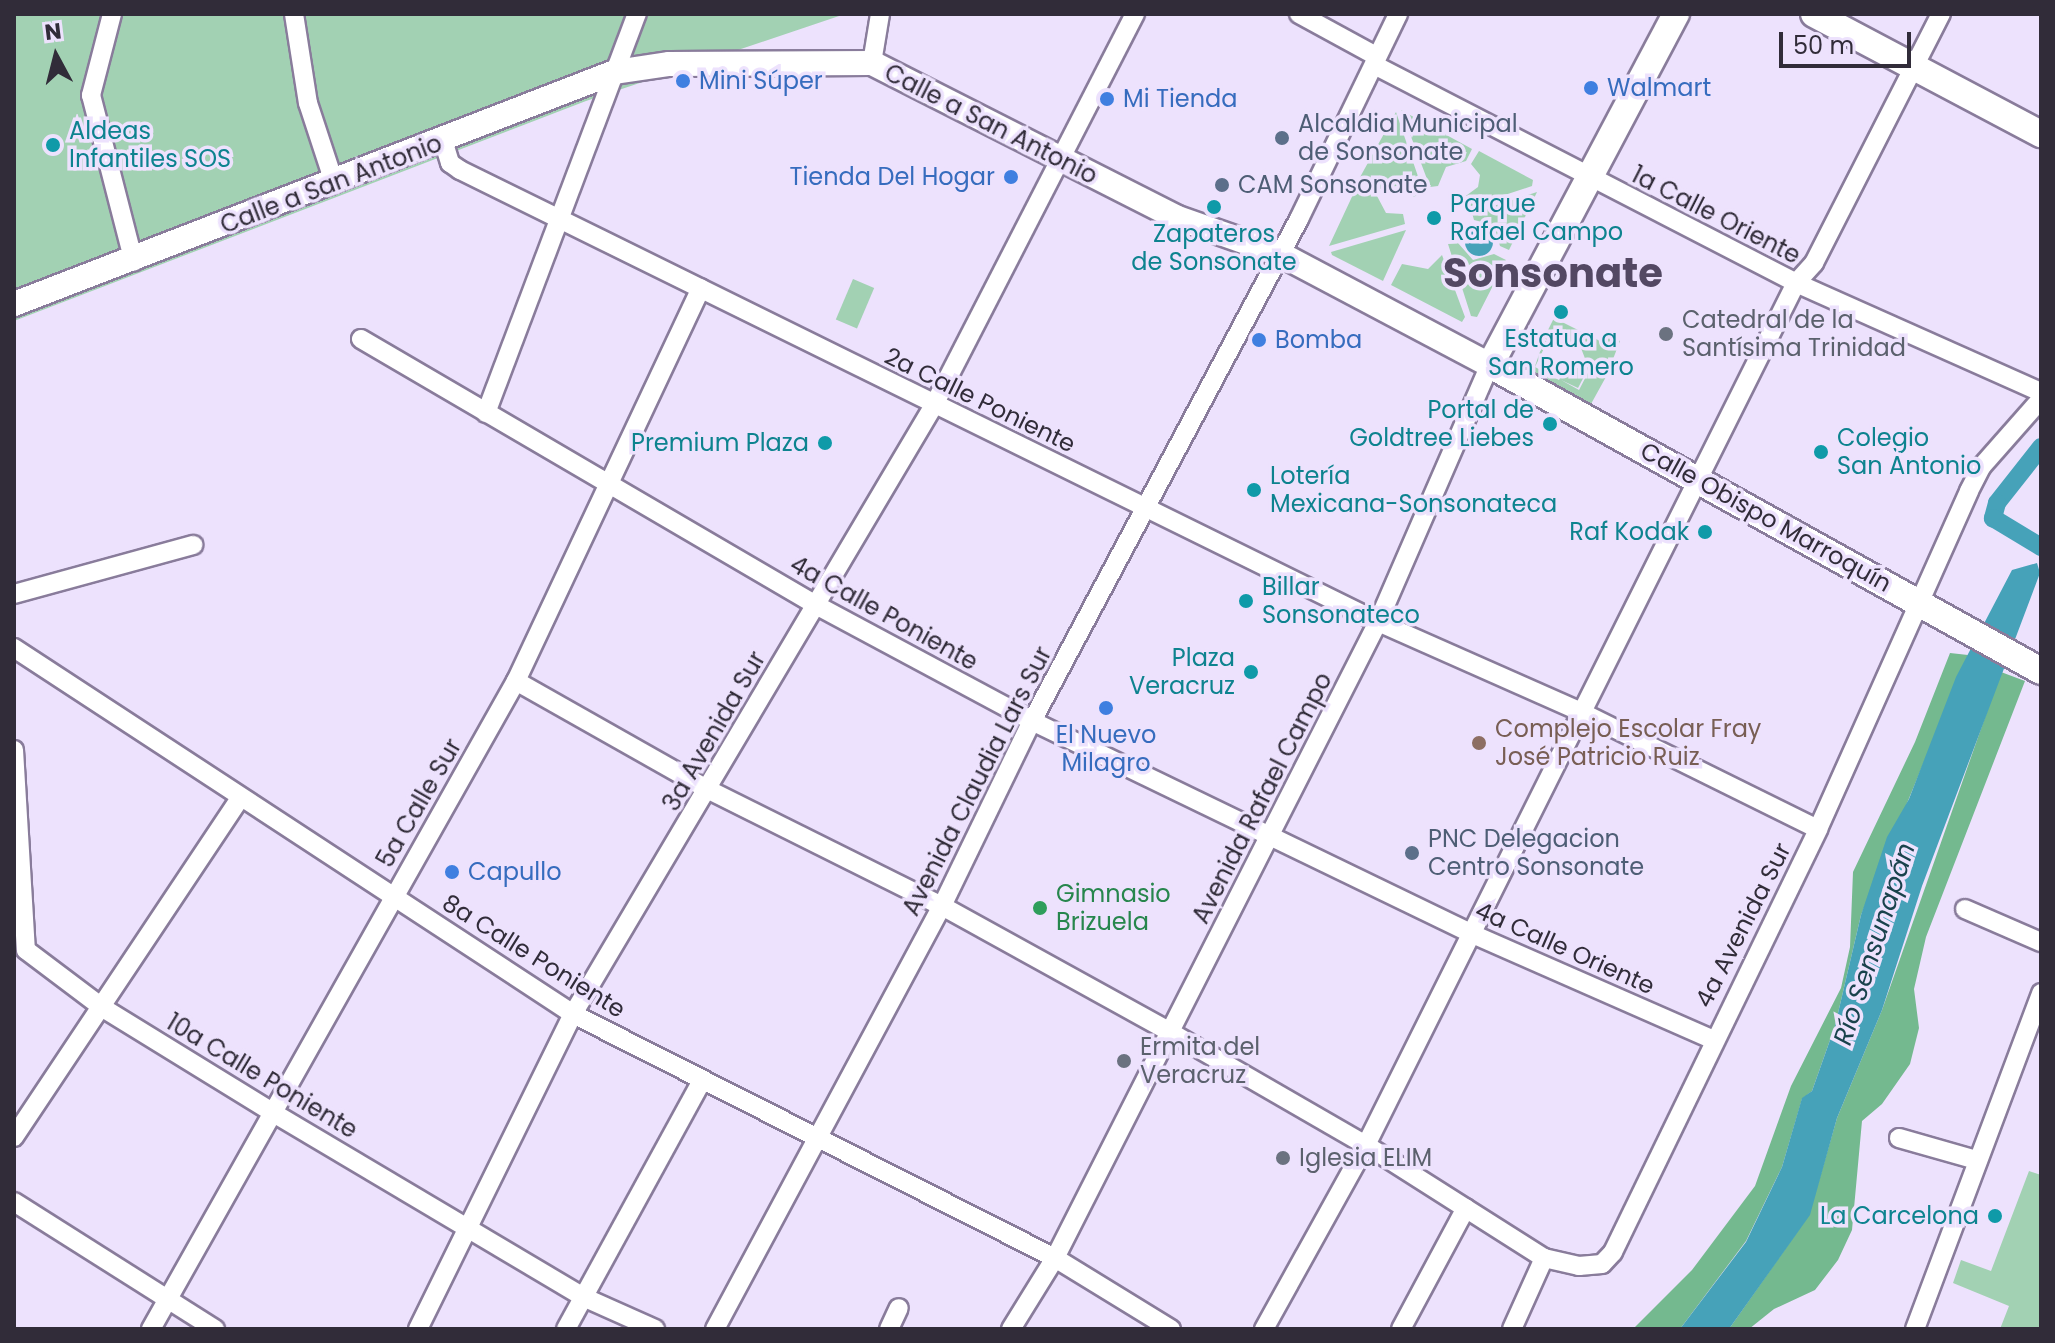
<!DOCTYPE html>
<html>
<head>
<meta charset="utf-8">
<style>
  body { margin:0 }
  #map { position:relative; width:2055px; height:1343px; overflow:hidden; background:#ede2fd; font-family:Poppins,sans-serif }
  div>[style] { position:absolute }
  .green>* { inset:0; background:#a2d1b3; transform-origin:0 0 }
  .forest>* { inset:0; background:#74b98f }
  .water>* { inset:0; background:#46a2b9 }
  .round { border-radius:50% }
  .canal>* { height:18px; margin:-9px; padding:0 9px; transform-origin:9px; border-radius:9px; background:#46a2b9 }
  .roads { filter:drop-shadow(2px 0 #897c9b) drop-shadow(-2px 0 #897c9b) drop-shadow(0 2px #897c9b) drop-shadow(0 -2px #897c9b) }
  .minor>* { height:18px; margin:-9px; padding:0 9px; transform-origin:9px; border-radius:9px; background:#fff }
  .tertiary>* { height:24px; margin:-12px; padding:0 12px; transform-origin:12px; border-radius:12px; background:#fff }
  .secondary>* { height:26px; margin:-13px; padding:0 13px; transform-origin:13px; border-radius:13px; background:#fff }
  .dots>* { width:22px; height:22px; translate:-50% -50%; box-sizing:border-box; border:4px solid #ede2fd; border-radius:50% }
  span { translate:-50% -50%; white-space:nowrap; text-align:center; line-height:1.15; -webkit-text-stroke:7px #ede2fd; paint-order:stroke }
  .shop-label { font-size:24px; color:#366cbe }
  .left { translate:0 -50%; text-align:left }
  .right { translate:-100% -50%; text-align:right }
  .street-label { font-size:24px; color:#312c39 }
  .service-label { font-size:24px; color:#4e5e75 }
  .culture-label { font-size:24px; color:#0d838f }
  .worship-label { font-size:24px; color:#5b616d }
  .education-label { font-size:24px; color:#785e54 }
  .leisure-label { font-size:24px; color:#27864d }
  .water-label { font-size:26px; color:#19424c; font-style:italic }
  .town-label { font-size:40px; color:#534863; font-weight:700 }
  .frame { position:absolute; inset:0; border:16px solid #312c39; pointer-events:none }
  .north { position:absolute; left:16px; top:16px; width:80px; height:80px; -webkit-text-stroke:6px #ede2fd; paint-order:stroke; rotate:353deg; font-size:22px; font-weight:700; line-height:32px; text-align:center; color:#312c39 }
  .north::after { content:''; display:block; margin:auto; width:28px; height:36px; background:#312c39; clip-path:polygon(50% 0,100% 100%,50% 72%,0 100%) }
  .scale { position:absolute; left:1779px; top:32px; width:132px; height:36px; box-sizing:border-box; border:4px solid #312c39; border-top:0; padding-left:10px; font-size:24px; line-height:28px; white-space:nowrap; color:#312c39; -webkit-text-stroke:6px #ede2fd; paint-order:stroke }
</style>
</head>
<body>
<div id="map">
  <div class="green">
    <div style="clip-path:polygon(14px 14px,845px 14px,586px 101px,14px 321px)"></div>
    <div style="clip-path:polygon(1401px 110px,1472px 149px,1466px 161px,1446px 167px,1438px 186px,1430px 187px)"></div>
    <div style="clip-path:polygon(1396px 112px,1423px 191px,1414px 197px,1401px 185px,1381px 189px,1359px 179px)"></div>
    <div style="clip-path:polygon(1479px 151px,1533px 180px,1532px 186px,1468px 207px,1463px 198px,1478px 187px,1480px 175px,1471px 164px)"></div>
    <div style="clip-path:polygon(1357px 186px,1377px 196px,1386px 213px,1403px 214px,1405px 224px,1329px 246px)"></div>
    <div style="clip-path:polygon(1537px 192px,1509px 250px,1500px 246px,1494px 225px,1474px 220px,1472px 213px)"></div>
    <div style="clip-path:polygon(1406px 230px,1383px 281px,1332px 255px,1331px 252px)"></div>
    <div style="clip-path:polygon(1458px 243px,1473px 260px,1494px 254px,1506px 260px,1477px 317px,1471px 316px,1448px 244px)"></div>
    <div style="clip-path:polygon(1442px 255px,1465px 317px,1462px 322px,1391px 285px,1402px 264px,1428px 269px)"></div>
    <div style="left:853px;top:279px;width:23px;height:44px;rotate:23deg"></div>
    <div style="clip-path:polygon(1554px 318px,1604px 343px,1608px 335px,1620px 341px,1608px 372px,1586px 361px,1579px 343px,1559px 346px,1544px 338px)"></div>
    <div style="clip-path:polygon(1544px 340px,1547px 342px,1535px 367px,1559px 380px,1565px 369px,1589px 367px,1578px 388px,1561px 380px,1579px 390px,1591px 367px,1607px 375px,1591px 404px,1533px 372px)"></div>
    <div style="clip-path:polygon(2029px 1171px,2041px 1175px,2041px 1329px,2000px 1329px,2009px 1306px,1953px 1283px,1961px 1260px,1991px 1271px)"></div>
  </div>
  <div class="forest">
    <div style="clip-path:polygon(1950px 653px,1968px 655px,1861px 915px,1835px 1026px,1812px 1091px,1802px 1099px,1782px 1167px,1746px 1241px,1680px 1329px,1633px 1329px,1692px 1270px,1755px 1186px,1791px 1086px,1841px 988px,1850px 947px,1853px 872px,1915px 742px)"></div>
    <div style="clip-path:polygon(2001px 672px,2025px 681px,1926px 937px,1914px 989px,1919px 1028px,1910px 1064px,1882px 1104px,1862px 1121px,1852px 1230px,1838px 1260px,1815px 1290px,1774px 1309px,1749px 1329px,1729px 1329px,1809px 1215px,1837px 1118px,1882px 1010px)"></div>
  </div>
  <div class="water">
    <div class="round" style="left:1465px;top:228px;width:28px;height:28px"></div>
    <div style="clip-path:polygon(2037px 563px,2040px 573px,1922px 886px,1882px 1010px,1837px 1118px,1810px 1215px,1729px 1329px,1680px 1329px,1746px 1242px,1782px 1167px,1802px 1098px,1812px 1091px,1835px 1026px,1861px 915px,1887px 837px,1909px 799px,1956px 677px,2012px 570px)"></div>
  </div>
  <div class="canal">
    <div style="left:2041px;top:447px;width:71px;rotate:128.2deg"></div>
    <div style="left:1997px;top:503px;width:16px;rotate:105deg"></div>
    <div style="left:1993px;top:518px;width:56px;rotate:31.1deg"></div>
  </div>
  <div class="roads">
    <div class="minor">
      <div style="left:112px;top:14px;width:84px;rotate:104.5deg"></div>
      <div style="left:91px;top:95px;width:172px;rotate:75.6deg"></div>
      <div style="left:294px;top:14px;width:90px;rotate:81.1deg"></div>
      <div style="left:308px;top:103px;width:83px;rotate:71.8deg"></div>
      <div style="left:1299px;top:14px;width:88px;rotate:28.6deg"></div>
      <div style="left:872px;top:63px;width:50px;rotate:-80.7deg"></div>
      <div style="left:1376px;top:66px;width:473px;rotate:27.3deg"></div>
      <div style="left:1796px;top:283px;width:268px;rotate:24deg"></div>
      <div style="left:443px;top:140px;width:24px;rotate:73deg"></div>
      <div style="left:450px;top:163px;width:12px;rotate:35deg"></div>
      <div style="left:460px;top:170px;width:1023px;rotate:26.21deg"></div>
      <div style="left:1378px;top:622px;width:222px;rotate:23.9deg"></div>
      <div style="left:1581px;top:712px;width:264px;rotate:26.3deg"></div>
      <div style="left:361px;top:339px;width:527px;rotate:30.31deg"></div>
      <div style="left:816px;top:605px;width:245px;rotate:28.2deg"></div>
      <div style="left:1032px;top:721px;width:487px;rotate:25.8deg"></div>
      <div style="left:1470px;top:933px;width:264px;rotate:23.7deg"></div>
      <div style="left:486px;top:413px;width:427px;rotate:-69.3deg"></div>
      <div style="left:14px;top:594px;width:186px;rotate:-15.3deg"></div>
      <div style="left:14px;top:648px;width:668px;rotate:33.21deg"></div>
      <div style="left:573px;top:1014px;width:540px;rotate:26.85deg"></div>
      <div style="left:1055px;top:1258px;width:136px;rotate:31.5deg"></div>
      <div style="left:516px;top:681px;width:219px;rotate:29.5deg"></div>
      <div style="left:707px;top:789px;width:263px;rotate:26.5deg"></div>
      <div style="left:942px;top:906px;width:260px;rotate:28.9deg"></div>
      <div style="left:1170px;top:1032px;width:226px;rotate:30deg"></div>
      <div style="left:1366px;top:1145px;width:211px;rotate:32.4deg"></div>
      <div style="left:1544px;top:1258px;width:36px;rotate:13deg"></div>
      <div style="left:1579px;top:1266px;width:23px;rotate:-5deg"></div>
      <div style="left:1602px;top:1264px;width:16px;rotate:-47deg"></div>
      <div style="left:1613px;top:1252px;width:470px;rotate:-64.1deg"></div>
      <div style="left:1818px;top:829px;width:370px;rotate:-65.9deg"></div>
      <div style="left:1969px;top:491px;width:28px;rotate:-63deg"></div>
      <div style="left:1982px;top:466px;width:89px;rotate:-48.6deg"></div>
      <div style="left:14px;top:750px;width:200px;rotate:86.6deg"></div>
      <div style="left:26px;top:950px;width:96px;rotate:37deg"></div>
      <div style="left:103px;top:1008px;width:198px;rotate:31.6deg"></div>
      <div style="left:272px;top:1112px;width:362px;rotate:30.7deg"></div>
      <div style="left:583px;top:1297px;width:79px;rotate:24deg"></div>
      <div style="left:1965px;top:909px;width:83px;rotate:23.5deg"></div>
      <div style="left:14px;top:1137px;width:407px;rotate:-56.3deg"></div>
      <div style="left:1899px;top:1138px;width:80px;rotate:15.9deg"></div>
      <div style="left:14px;top:1202px;width:238px;rotate:32.3deg"></div>
      <div style="left:151px;top:1329px;width:744px;rotate:-60.61deg"></div>
      <div style="left:516px;top:681px;width:434px;rotate:-64.8deg"></div>
      <div style="left:418px;top:1329px;width:351px;rotate:-63.8deg"></div>
      <div style="left:573px;top:1014px;width:708px;rotate:-59.34deg"></div>
      <div style="left:934px;top:405px;width:440px;rotate:-62.8deg"></div>
      <div style="left:566px;top:1329px;width:281px;rotate:-61.3deg"></div>
      <div style="left:715px;top:1329px;width:480px;rotate:-61.8deg"></div>
      <div style="left:942px;top:906px;width:206px;rotate:-64.1deg"></div>
      <div style="left:1032px;top:721px;width:569px;rotate:-61.99deg"></div>
      <div style="left:1299px;top:219px;width:228px;rotate:-64.2deg"></div>
      <div style="left:889px;top:1329px;width:23px;rotate:-65deg"></div>
      <div style="left:1011px;top:1329px;width:84px;rotate:-58.2deg"></div>
      <div style="left:1055px;top:1258px;width:713px;rotate:-63.08deg"></div>
      <div style="left:1378px;top:622px;width:280px;rotate:-66.5deg"></div>
      <div style="left:1264px;top:1329px;width:210px;rotate:-61deg"></div>
      <div style="left:1366px;top:1145px;width:963px;rotate:-63.49deg"></div>
      <div style="left:1796px;top:283px;width:27px;rotate:-48deg"></div>
      <div style="left:1814px;top:263px;width:280px;rotate:-63deg"></div>
      <div style="left:1401px;top:1329px;width:137px;rotate:-61.8deg"></div>
      <div style="left:1512px;top:1329px;width:78px;rotate:-65.7deg"></div>
      <div style="left:1915px;top:1329px;width:359px;rotate:-69.4deg"></div>
    </div>
    <div class="tertiary">
      <div style="left:14px;top:304px;width:644px;rotate:-21.11deg"></div>
      <div style="left:615px;top:72px;width:55px;rotate:-8.4deg"></div>
      <div style="left:669px;top:64px;width:203px;rotate:-0.3deg"></div>
      <div style="left:872px;top:63px;width:340px;rotate:26.9deg"></div>
      <div style="left:1175px;top:217px;width:111px;rotate:19.4deg"></div>
      <div style="left:1280px;top:254px;width:238px;rotate:27.9deg"></div>
    </div>
    <div class="secondary">
      <div style="left:1676px;top:14px;width:397px;rotate:117.9deg"></div>
      <div style="left:1490px;top:365px;width:630px;rotate:29.05deg"></div>
      <div style="left:1814px;top:14px;width:257px;rotate:27.9deg"></div>
    </div>
  </div>
  <div class="dots">
    <div style="left:683px;top:81px;background:#3f7fe0"></div>
    <div style="left:1591px;top:88px;background:#3f7fe0"></div>
    <div style="left:1107px;top:99px;background:#3f7fe0"></div>
    <div style="left:1282px;top:138px;background:#5c6f8a"></div>
    <div style="left:53px;top:145px;background:#0f9aa8"></div>
    <div style="left:1011px;top:177px;background:#3f7fe0"></div>
    <div style="left:1222px;top:185px;background:#5c6f8a"></div>
    <div style="left:1214px;top:207px;background:#0f9aa8"></div>
    <div style="left:1434px;top:218px;background:#0f9aa8"></div>
    <div style="left:1561px;top:312px;background:#0f9aa8"></div>
    <div style="left:1666px;top:334px;background:#6b7280"></div>
    <div style="left:1259px;top:340px;background:#3f7fe0"></div>
    <div style="left:1550px;top:424px;background:#0f9aa8"></div>
    <div style="left:825px;top:443px;background:#0f9aa8"></div>
    <div style="left:1821px;top:452px;background:#0f9aa8"></div>
    <div style="left:1254px;top:490px;background:#0f9aa8"></div>
    <div style="left:1705px;top:532px;background:#0f9aa8"></div>
    <div style="left:1246px;top:601px;background:#0f9aa8"></div>
    <div style="left:1251px;top:672px;background:#0f9aa8"></div>
    <div style="left:1106px;top:708px;background:#3f7fe0"></div>
    <div style="left:1479px;top:743px;background:#8d6e63"></div>
    <div style="left:1412px;top:853px;background:#5c6f8a"></div>
    <div style="left:452px;top:872px;background:#3f7fe0"></div>
    <div style="left:1040px;top:908px;background:#2e9e5b"></div>
    <div style="left:1124px;top:1061px;background:#6b7280"></div>
    <div style="left:1283px;top:1158px;background:#6b7280"></div>
    <div style="left:1995px;top:1216px;background:#0f9aa8"></div>
  </div>
  <div class="shop-label">
    <span class="left" style="left:699px;top:81px">Mini Súper</span>
    <span class="left" style="left:1607px;top:88px">Walmart</span>
    <span class="left" style="left:1123px;top:99px">Mi Tienda</span>
    <span class="right" style="left:995px;top:177px">Tienda Del Hogar</span>
    <span class="left" style="left:1275px;top:340px">Bomba</span>
    <span style="left:1106px;top:749px">El Nuevo<br>Milagro</span>
    <span class="left" style="left:468px;top:872px">Capullo</span>
  </div>
  <div class="street-label">
    <span style="left:991px;top:124px;rotate:27deg">Calle a San Antonio</span>
    <span style="left:331px;top:184px;rotate:-21deg">Calle a San Antonio</span>
    <span style="left:1716px;top:215px;rotate:27deg">1a Calle Oriente</span>
    <span style="left:980px;top:400px;rotate:26deg">2a Calle Poniente</span>
    <span style="left:1766px;top:517px;rotate:29deg">Calle Obispo Marroquín</span>
    <span style="left:884px;top:613px;rotate:29deg">4a Calle Poniente</span>
    <span style="left:714px;top:731px;rotate:-60deg">3a Avenida Sur</span>
    <span style="left:977px;top:781px;rotate:-63deg">Avenida Claudia Lars Sur</span>
    <span style="left:1262px;top:798px;rotate:-63deg">Avenida Rafael Campo</span>
    <span style="left:419px;top:803px;rotate:-60deg">5a Calle Sur</span>
    <span style="left:1743px;top:925px;rotate:-63deg">4a Avenida Sur</span>
    <span style="left:1565px;top:948px;rotate:24deg">4a Calle Oriente</span>
    <span style="left:534px;top:956px;rotate:32deg">8a Calle Poniente</span>
    <span style="left:262px;top:1076px;rotate:31deg">10a Calle Poniente</span>
  </div>
  <div class="service-label">
    <span class="left" style="left:1298px;top:138px">Alcaldia Municipal<br>de Sonsonate</span>
    <span class="left" style="left:1238px;top:185px">CAM Sonsonate</span>
    <span class="left" style="left:1428px;top:853px">PNC Delegacion<br>Centro Sonsonate</span>
  </div>
  <div class="culture-label">
    <span class="left" style="left:69px;top:145px">Aldeas<br>Infantiles SOS</span>
    <span class="left" style="left:1450px;top:218px">Parque<br>Rafael Campo</span>
    <span style="left:1214px;top:248px">Zapateros<br>de Sonsonate</span>
    <span style="left:1561px;top:353px">Estatua a<br>San Romero</span>
    <span class="right" style="left:1534px;top:424px">Portal de<br>Goldtree Liebes</span>
    <span class="left" style="left:1837px;top:452px">Colegio<br>San Antonio</span>
    <span class="right" style="left:809px;top:443px">Premium Plaza</span>
    <span class="left" style="left:1270px;top:490px">Lotería<br>Mexicana-Sonsonateca</span>
    <span class="right" style="left:1689px;top:532px">Raf Kodak</span>
    <span class="left" style="left:1262px;top:601px">Billar<br>Sonsonateco</span>
    <span class="right" style="left:1235px;top:672px">Plaza<br>Veracruz</span>
    <span class="right" style="left:1979px;top:1216px">La Carcelona</span>
  </div>
  <div class="worship-label">
    <span class="left" style="left:1682px;top:334px">Catedral de la<br>Santísima Trinidad</span>
    <span class="left" style="left:1140px;top:1061px">Ermita del<br>Veracruz</span>
    <span class="left" style="left:1299px;top:1158px">Iglesia ELIM</span>
  </div>
  <div class="education-label">
    <span class="left" style="left:1495px;top:743px">Complejo Escolar Fray<br>José Patricio Ruiz</span>
  </div>
  <div class="leisure-label">
    <span class="left" style="left:1056px;top:908px">Gimnasio<br>Brizuela</span>
  </div>
  <div class="water-label">
    <span style="left:1875px;top:944px;rotate:-72deg">Río Sensunapán</span>
  </div>
  <div class="town-label">
    <span style="left:1553px;top:273px">Sonsonate</span>
  </div>
  <div class="frame"></div>
  <div class="north">N</div>
  <div class="scale">50 m</div>
</div>
</body>
</html>
